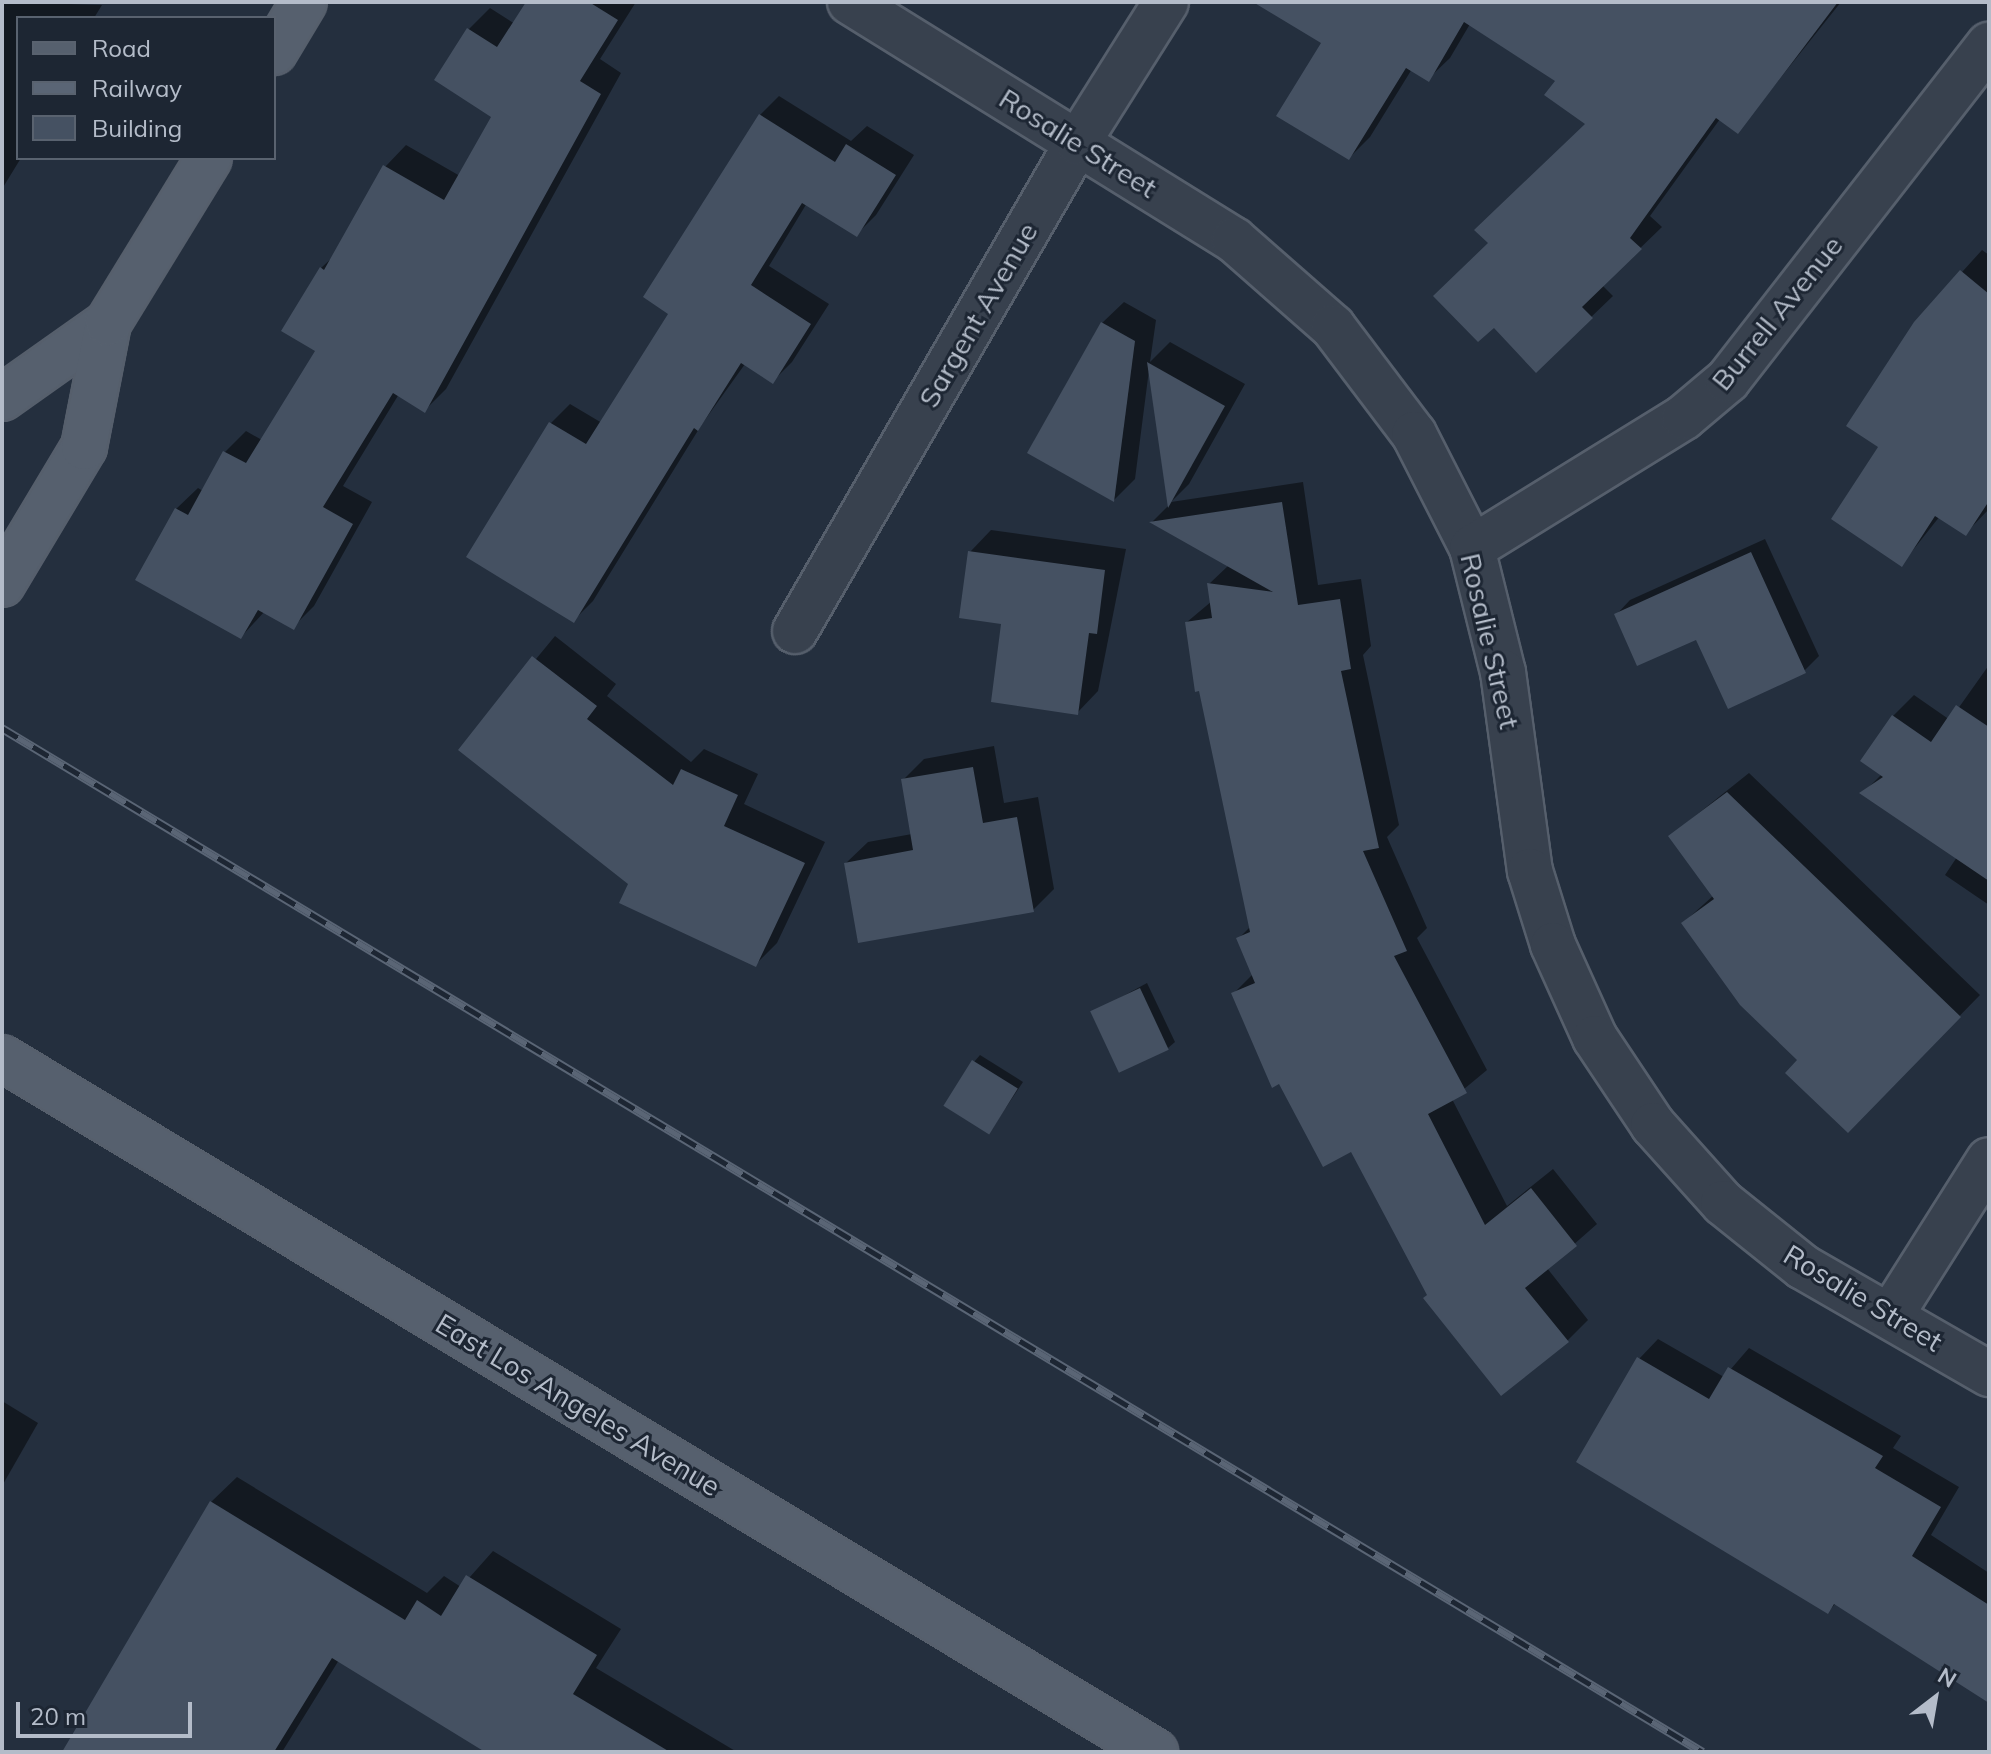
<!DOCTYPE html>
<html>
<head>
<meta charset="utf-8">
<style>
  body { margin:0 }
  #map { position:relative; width:1991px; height:1754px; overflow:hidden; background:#242f3e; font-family:Mulish,sans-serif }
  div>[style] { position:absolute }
  .shadow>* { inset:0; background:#0007 }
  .building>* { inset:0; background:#455162; transform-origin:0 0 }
  .roads { filter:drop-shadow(2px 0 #565f6c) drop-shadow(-2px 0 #565f6c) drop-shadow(0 2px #565f6c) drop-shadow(0 -2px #565f6c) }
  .minor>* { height:44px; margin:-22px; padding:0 22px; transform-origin:22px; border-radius:22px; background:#38414e }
  .major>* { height:44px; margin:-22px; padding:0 22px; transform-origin:22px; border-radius:22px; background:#56606e }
  .rail>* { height:9px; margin-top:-4.5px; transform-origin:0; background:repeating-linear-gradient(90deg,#1d2633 0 18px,#5a6575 0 36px); box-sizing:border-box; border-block:2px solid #5a6575 }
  span { translate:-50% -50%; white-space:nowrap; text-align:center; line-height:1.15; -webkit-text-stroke:6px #1d2633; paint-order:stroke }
  .street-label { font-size:28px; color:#b4bcc9 }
  .frame { position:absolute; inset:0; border:4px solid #b4bcc9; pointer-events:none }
  .legend { position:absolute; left:16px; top:16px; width:260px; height:144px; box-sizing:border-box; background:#1d2633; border:2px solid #59626f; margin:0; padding:10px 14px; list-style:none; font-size:24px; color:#b4bcc9 }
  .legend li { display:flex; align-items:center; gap:16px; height:40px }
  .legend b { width:40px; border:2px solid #59626f }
  .north { position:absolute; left:1895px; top:1658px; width:80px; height:80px; -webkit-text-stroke:6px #1d2633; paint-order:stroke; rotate:31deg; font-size:22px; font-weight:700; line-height:32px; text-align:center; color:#b4bcc9 }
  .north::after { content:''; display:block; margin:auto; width:28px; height:36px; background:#b4bcc9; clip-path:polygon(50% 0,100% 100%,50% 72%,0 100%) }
  .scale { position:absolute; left:16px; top:1702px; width:176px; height:36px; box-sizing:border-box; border:4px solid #b4bcc9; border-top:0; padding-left:10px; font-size:24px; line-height:28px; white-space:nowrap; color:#b4bcc9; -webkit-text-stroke:6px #1d2633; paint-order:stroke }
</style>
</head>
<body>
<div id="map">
  <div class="shadow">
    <div style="clip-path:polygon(2px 2px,102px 5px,94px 18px,18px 18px,21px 158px,2px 189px)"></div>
    <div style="clip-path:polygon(528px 2px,636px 2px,600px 59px,621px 73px,446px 389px,425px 410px,399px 394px,343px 486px,372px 502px,314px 606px,293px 627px,265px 611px,241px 637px,176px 509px,198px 488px,203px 491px,225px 452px,246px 431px,262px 440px,317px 350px,321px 268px,335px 255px,385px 167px,406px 145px,460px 176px,494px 116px,436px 80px,469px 29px,490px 8px,515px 24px)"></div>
    <div style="clip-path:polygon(1300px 2px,1841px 2px,1738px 131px,1720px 119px,1650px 216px,1662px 227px,1602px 285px,1613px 296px,1536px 370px,1490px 243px,1587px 124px,1558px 80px,1470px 24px,1450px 58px,1428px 79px,1412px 69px,1370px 137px,1349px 158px,1323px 42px)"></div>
    <div style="clip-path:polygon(779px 96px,851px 141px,867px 126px,914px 155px,876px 215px,857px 234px,807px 203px,769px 266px,829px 304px,792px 362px,773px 381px,745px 364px,702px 424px,593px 601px,574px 620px,551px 423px,570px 404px,602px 423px,671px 313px,760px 115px)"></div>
    <div style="clip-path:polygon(1982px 250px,1989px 255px,1989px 509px,1966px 533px,1940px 516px,1902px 564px,1881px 447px,1915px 324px)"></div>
    <div style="clip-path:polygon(1124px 302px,1156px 320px,1150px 362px,1170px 342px,1245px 384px,1189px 484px,1171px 502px,1303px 482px,1318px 585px,1361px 579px,1371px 646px,1363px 655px,1399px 825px,1387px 837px,1427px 928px,1417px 938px,1487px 1070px,1452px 1099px,1507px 1206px,1553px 1169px,1597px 1224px,1547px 1268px,1588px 1320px,1567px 1341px,1430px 1295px,1352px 1150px,1233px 994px,1253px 974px,1238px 939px,1251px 926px,1187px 622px,1212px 601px,1209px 584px,1229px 565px,1152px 522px,1170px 504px,1149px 370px,1135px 479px,1114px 500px,1102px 323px)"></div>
    <div style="clip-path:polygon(991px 530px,1126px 549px,1098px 691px,1077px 713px,1004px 623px,970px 552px)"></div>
    <div style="clip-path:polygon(1765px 539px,1819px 656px,1804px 671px,1616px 615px,1630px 600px)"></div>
    <div style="clip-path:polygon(555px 636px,616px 684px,607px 696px,691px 762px,704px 749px,758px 774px,744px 804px,825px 842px,777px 943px,756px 964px,631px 883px,461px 750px)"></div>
    <div style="clip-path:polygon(1989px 665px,1989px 905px,1945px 875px,1957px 857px,1863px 793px,1882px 774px,1893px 716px,1914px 695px,1950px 720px)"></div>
    <div style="clip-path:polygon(994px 746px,1004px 803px,1038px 797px,1054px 889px,1033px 910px,846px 863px,868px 842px,912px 834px,903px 780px,924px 759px)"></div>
    <div style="clip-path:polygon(1749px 773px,1980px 995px,1848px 1130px,1800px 1060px,1683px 923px,1714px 895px,1670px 836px)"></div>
    <div style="clip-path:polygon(1147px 983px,1175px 1042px,1168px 1048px,1092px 1013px)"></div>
    <div style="clip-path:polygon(980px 1055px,1023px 1082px,989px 1133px,974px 1062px)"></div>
    <div style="clip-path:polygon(1658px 1339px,1724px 1377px,1749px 1348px,1901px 1436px,1893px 1448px,1959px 1487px,1931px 1535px,1989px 1573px,1989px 1700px,1836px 1603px,1828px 1612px,1639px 1359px)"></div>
    <div style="clip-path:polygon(2px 1401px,38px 1423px,2px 1486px)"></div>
    <div style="clip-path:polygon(237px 1477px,427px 1593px,444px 1576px,461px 1587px,493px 1551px,621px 1629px,596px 1668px,737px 1752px,526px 1752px,339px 1660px,282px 1752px,64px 1752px,211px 1502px)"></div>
  </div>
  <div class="building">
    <div style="clip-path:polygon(526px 2px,589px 2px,618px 20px,580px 81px,601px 94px,425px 413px,393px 393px,323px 507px,353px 524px,294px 630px,258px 610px,241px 639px,135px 580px,175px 508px,188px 515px,223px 451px,246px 463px,315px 351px,281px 331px,320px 267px,324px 270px,383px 165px,444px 200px,491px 117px,434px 80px,467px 28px,497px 47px)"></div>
    <div style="clip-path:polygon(1253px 2px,1838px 2px,1738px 134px,1716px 118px,1630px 238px,1642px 249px,1582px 307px,1593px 318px,1536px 373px,1494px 328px,1478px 342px,1433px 296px,1488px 243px,1474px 230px,1585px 124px,1544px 95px,1555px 81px,1464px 22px,1429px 82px,1406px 68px,1349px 160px,1276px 116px,1321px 43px)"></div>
    <div style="clip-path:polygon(759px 114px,835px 162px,846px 144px,896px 175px,857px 237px,802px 203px,751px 285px,811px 324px,773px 384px,741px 363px,698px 431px,694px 428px,574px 623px,466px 557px,549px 422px,586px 444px,668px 314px,643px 297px)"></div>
    <div style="clip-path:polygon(1960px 270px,1989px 294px,1989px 501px,1966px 536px,1935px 516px,1902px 567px,1831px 519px,1878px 447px,1846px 426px,1914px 322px)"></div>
    <div style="clip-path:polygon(1101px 322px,1135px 341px,1114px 502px,1027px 453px)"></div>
    <div style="clip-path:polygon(1147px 362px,1225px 406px,1168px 508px)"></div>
    <div style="clip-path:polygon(1282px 502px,1298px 605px,1340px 599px,1351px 669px,1341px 671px,1379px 848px,1363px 851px,1407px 951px,1394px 956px,1467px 1093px,1428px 1114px,1485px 1225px,1531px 1188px,1577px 1246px,1525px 1288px,1569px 1342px,1501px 1396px,1423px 1298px,1427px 1295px,1351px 1152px,1323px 1167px,1279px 1084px,1272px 1088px,1231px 993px,1255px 983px,1236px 938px,1250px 932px,1199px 691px,1195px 692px,1185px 622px,1212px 618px,1207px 583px,1273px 592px,1149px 522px)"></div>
    <div style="clip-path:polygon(968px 551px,1105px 570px,1097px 634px,1089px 633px,1078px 715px,991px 702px,1001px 624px,959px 618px)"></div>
    <div style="clip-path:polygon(1751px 552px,1806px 673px,1728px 709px,1696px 640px,1637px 666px,1614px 614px)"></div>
    <div style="clip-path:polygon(532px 656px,597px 706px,587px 719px,673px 785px,681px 769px,738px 795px,724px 826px,805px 863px,756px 967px,619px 903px,628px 884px,458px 750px)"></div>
    <div style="clip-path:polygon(1956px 705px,1989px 727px,1989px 881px,1859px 793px,1883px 777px,1860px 761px,1892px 715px,1931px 742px)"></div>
    <div style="clip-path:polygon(973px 767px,983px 823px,1017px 817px,1034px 912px,858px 943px,844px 863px,913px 850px,901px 779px)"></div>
    <div style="clip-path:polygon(1727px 792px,1961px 1017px,1848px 1133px,1785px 1073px,1797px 1060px,1740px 1005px,1681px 923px,1714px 899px,1668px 836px)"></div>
    <div style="left:1140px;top:988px;width:68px;height:55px;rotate:65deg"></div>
    <div style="left:972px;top:1060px;width:54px;height:54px;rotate:32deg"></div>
    <div style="clip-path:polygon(1637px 1357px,1709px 1399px,1728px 1367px,1883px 1456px,1875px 1468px,1941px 1507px,1912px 1556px,1989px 1605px,1989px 1703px,1834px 1604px,1828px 1614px,1576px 1462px)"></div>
    <div style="clip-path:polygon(210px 1501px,405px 1620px,417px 1600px,441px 1616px,466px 1575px,597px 1655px,573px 1694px,670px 1752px,485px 1752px,332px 1658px,274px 1752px,62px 1752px)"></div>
  </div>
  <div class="roads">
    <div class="minor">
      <div style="left:850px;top:2px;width:452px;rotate:31.8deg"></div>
      <div style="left:1234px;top:240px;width:132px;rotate:41.3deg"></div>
      <div style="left:1333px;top:327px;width:134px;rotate:52.9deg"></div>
      <div style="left:1414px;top:434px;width:128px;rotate:63deg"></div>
      <div style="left:1472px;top:548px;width:128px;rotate:76deg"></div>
      <div style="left:1503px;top:672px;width:201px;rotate:82.3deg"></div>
      <div style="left:1530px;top:871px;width:77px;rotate:72.7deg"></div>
      <div style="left:1553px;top:945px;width:102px;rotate:65.7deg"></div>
      <div style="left:1595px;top:1038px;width:105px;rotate:56.3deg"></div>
      <div style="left:1653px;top:1125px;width:105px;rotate:48.1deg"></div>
      <div style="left:1723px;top:1203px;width:102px;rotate:38.7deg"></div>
      <div style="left:1803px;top:1267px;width:215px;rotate:29.9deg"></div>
      <div style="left:1472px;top:548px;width:249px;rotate:-31.7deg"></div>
      <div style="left:1684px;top:417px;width:57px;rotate:-40.1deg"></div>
      <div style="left:1728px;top:380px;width:425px;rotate:-52.1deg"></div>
      <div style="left:795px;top:631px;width:565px;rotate:-59.94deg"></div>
      <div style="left:1078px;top:142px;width:165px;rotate:-57.8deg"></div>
      <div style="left:1891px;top:1315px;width:183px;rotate:-57.7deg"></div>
    </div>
    <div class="major">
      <div style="left:274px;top:52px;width:58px;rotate:-59deg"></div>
      <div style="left:2px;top:398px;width:130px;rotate:-35.3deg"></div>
      <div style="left:2px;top:584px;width:160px;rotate:-59.1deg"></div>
      <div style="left:84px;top:447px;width:126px;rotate:-79deg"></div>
      <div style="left:108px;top:323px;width:193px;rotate:-58.5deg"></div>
      <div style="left:2px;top:1058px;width:1346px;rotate:31.04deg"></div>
    </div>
  </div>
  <div class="rail">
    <div style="left:2px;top:728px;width:1985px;rotate:31.05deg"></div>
  </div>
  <div class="street-label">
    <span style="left:1078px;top:143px;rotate:32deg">Rosalie Street</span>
    <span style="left:1777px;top:313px;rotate:-51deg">Burrell Avenue</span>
    <span style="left:978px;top:315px;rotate:-60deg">Sargent Avenue</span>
    <span style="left:1490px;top:641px;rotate:77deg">Rosalie Street</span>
    <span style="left:1863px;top:1298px;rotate:31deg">Rosalie Street</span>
    <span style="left:578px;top:1405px;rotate:31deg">East Los Angeles Avenue</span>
  </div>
  <div class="frame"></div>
  <ul class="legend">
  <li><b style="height:10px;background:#56606e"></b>Road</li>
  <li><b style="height:10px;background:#5a6575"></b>Railway</li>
  <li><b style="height:22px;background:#455162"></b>Building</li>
  </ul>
  <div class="north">N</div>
  <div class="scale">20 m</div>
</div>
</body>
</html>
